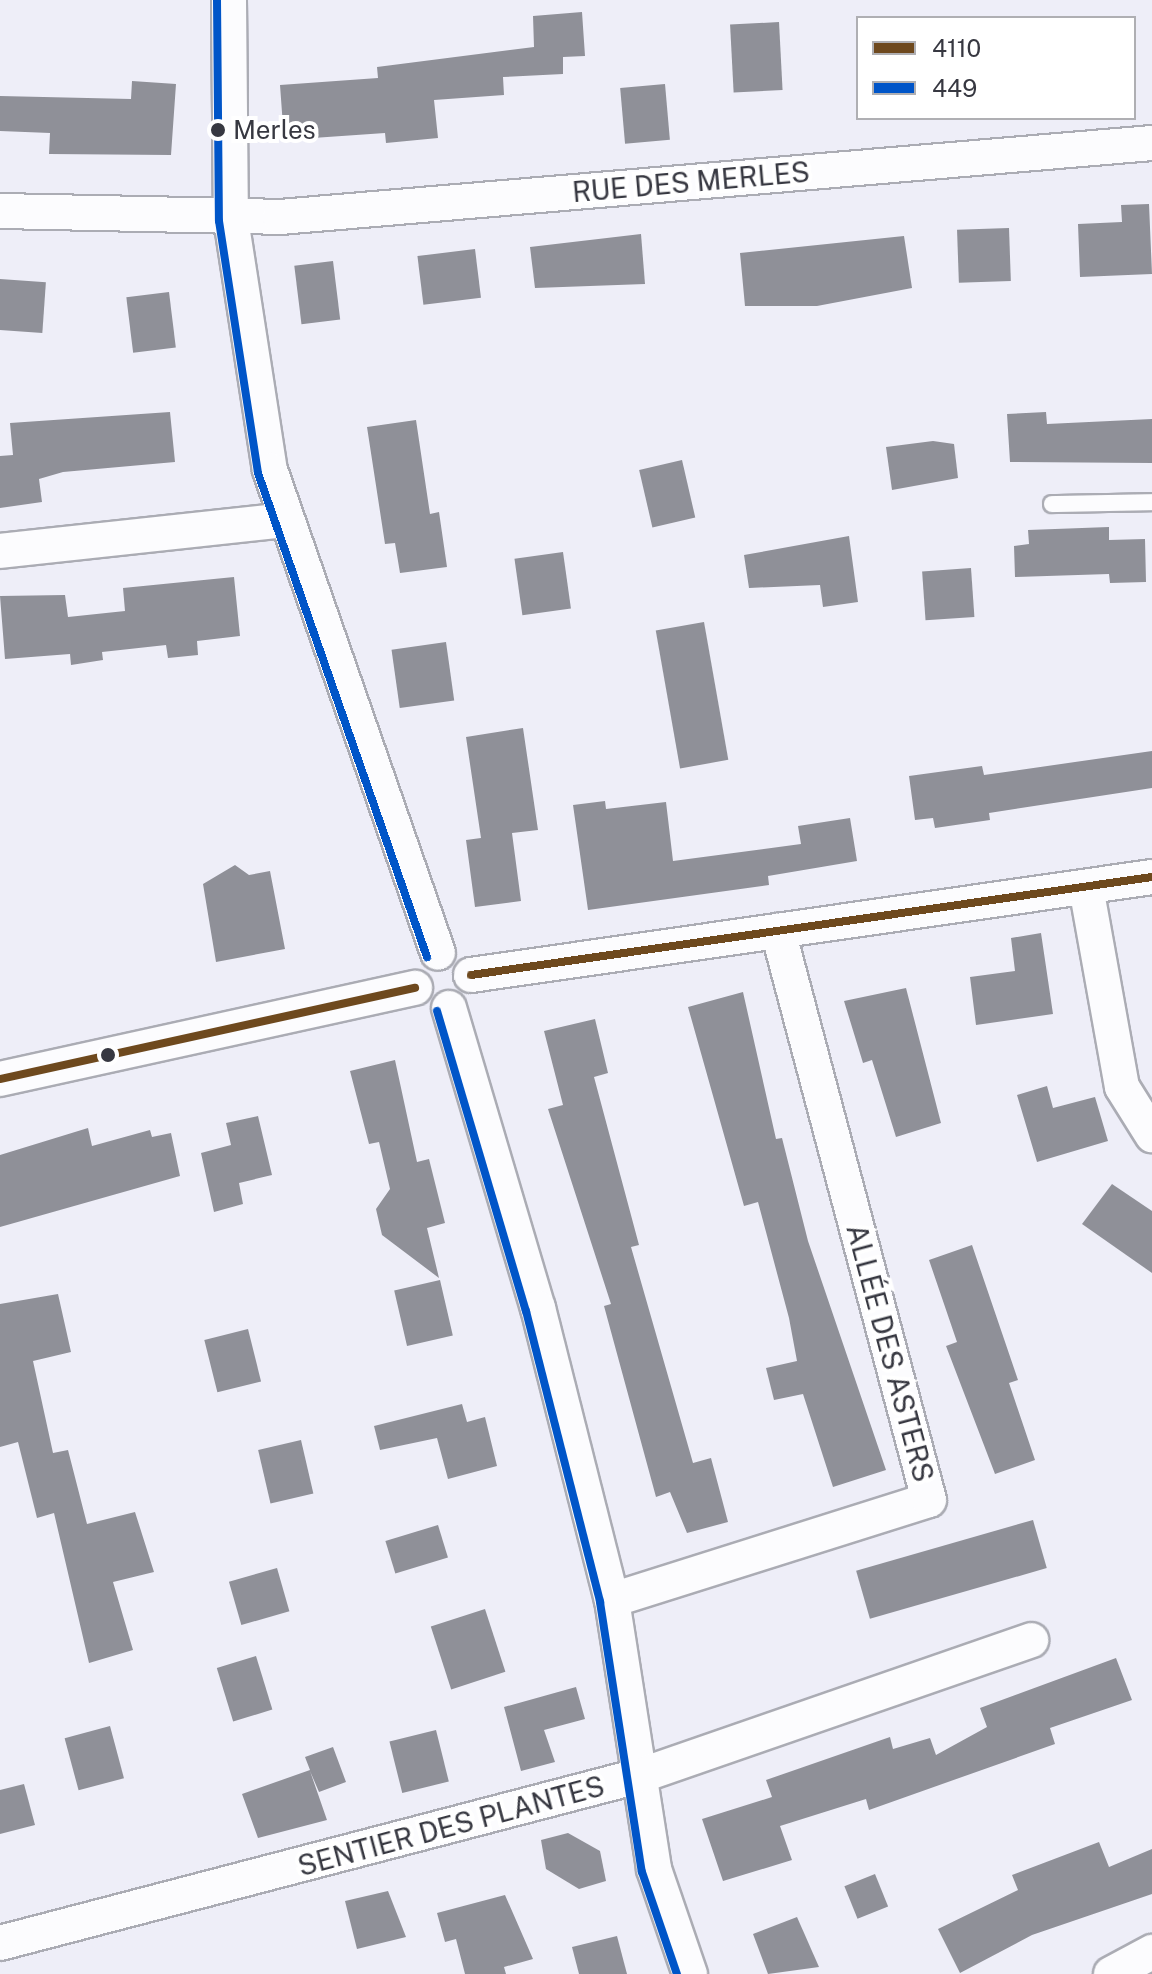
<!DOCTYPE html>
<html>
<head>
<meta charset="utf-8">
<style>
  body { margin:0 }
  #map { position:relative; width:1152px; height:1974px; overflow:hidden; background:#eeeef8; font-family:"Public Sans",sans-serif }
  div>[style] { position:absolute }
  .building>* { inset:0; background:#8f9098; transform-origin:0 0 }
  .roads { filter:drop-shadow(2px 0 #abacb4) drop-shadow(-2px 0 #abacb4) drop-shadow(0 2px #abacb4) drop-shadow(0 -2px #abacb4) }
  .service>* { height:16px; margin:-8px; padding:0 8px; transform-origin:8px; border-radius:8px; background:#fcfcfe }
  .minor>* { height:34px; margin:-17px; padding:0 17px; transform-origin:17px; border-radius:17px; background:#fcfcfe }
  .bus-1>* { height:8px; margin:-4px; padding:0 4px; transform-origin:4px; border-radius:4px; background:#6e491e }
  .bus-2>* { height:8px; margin:-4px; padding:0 4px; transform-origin:4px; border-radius:4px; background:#0055c8 }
  .dots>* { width:22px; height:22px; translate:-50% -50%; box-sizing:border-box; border:4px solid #fff; border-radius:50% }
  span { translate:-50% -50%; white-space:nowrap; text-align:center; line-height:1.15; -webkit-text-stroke:8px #fff; paint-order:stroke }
  .bus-label { font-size:26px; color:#373841 }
  .left { translate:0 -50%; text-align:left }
  .street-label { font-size:28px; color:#373841 }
  .legend { position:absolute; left:856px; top:16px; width:280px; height:104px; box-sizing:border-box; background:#fff; border:2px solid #afafb3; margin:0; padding:10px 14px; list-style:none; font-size:24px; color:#373841 }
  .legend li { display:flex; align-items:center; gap:16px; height:40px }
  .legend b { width:40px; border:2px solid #afafb3 }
</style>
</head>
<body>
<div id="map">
  <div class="building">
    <div style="clip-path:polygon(582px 12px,585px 56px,563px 57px,563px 74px,503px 77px,504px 95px,434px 100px,438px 138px,386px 143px,385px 133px,284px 140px,280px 85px,378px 78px,377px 67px,534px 47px,533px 16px)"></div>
    <div style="left:779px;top:22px;width:68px;height:49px;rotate:87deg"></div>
    <div style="clip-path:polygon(132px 81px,176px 84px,171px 155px,49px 154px,50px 133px,0 131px,0 96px,131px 99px)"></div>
    <div style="left:665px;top:84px;width:56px;height:45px;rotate:85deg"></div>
    <div style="clip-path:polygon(1149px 204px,1152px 274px,1080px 277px,1078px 224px,1122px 222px,1121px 205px)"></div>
    <div style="left:1009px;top:228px;width:53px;height:52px;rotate:88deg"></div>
    <div style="clip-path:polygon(641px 234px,645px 284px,535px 288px,530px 247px)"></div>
    <div style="clip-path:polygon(904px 236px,912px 288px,817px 306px,745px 306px,740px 253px)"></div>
    <div style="left:475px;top:249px;width:49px;height:58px;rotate:83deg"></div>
    <div style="left:333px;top:261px;width:59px;height:39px;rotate:83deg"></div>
    <div style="left:0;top:279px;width:46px;height:51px;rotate:4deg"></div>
    <div style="left:169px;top:292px;width:56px;height:43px;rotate:83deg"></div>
    <div style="clip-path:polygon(170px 412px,175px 462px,63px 472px,39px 479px,42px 502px,0 508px,0 456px,13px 455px,10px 423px)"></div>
    <div style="clip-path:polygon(1046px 412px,1047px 424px,1152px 419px,1152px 463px,1010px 462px,1007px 414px)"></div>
    <div style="clip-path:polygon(416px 420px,430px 514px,439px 512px,447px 567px,400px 573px,395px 543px,385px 544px,367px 427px)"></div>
    <div style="clip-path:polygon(933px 441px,954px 444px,958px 478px,892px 490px,886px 447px)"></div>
    <div style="left:682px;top:460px;width:59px;height:44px;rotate:77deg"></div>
    <div style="clip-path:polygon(1109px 527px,1109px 540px,1145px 539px,1146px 582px,1110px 583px,1109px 574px,1015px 577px,1014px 546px,1029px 544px,1028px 530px)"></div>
    <div style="clip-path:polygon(849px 536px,858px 602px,823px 607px,820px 585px,749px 588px,744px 555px)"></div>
    <div style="left:563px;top:552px;width:57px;height:49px;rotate:82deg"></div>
    <div style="left:971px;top:568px;width:49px;height:49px;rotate:86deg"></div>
    <div style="clip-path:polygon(234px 577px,240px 636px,197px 641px,198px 655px,168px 658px,166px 645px,102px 652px,103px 660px,71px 665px,70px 654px,5px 659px,0 596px,65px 595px,68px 617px,125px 611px,123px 588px)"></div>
    <div style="left:704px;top:622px;width:140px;height:49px;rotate:80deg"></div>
    <div style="left:446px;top:642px;width:59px;height:55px;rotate:82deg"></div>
    <div style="clip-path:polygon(523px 728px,538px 830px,512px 833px,521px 901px,475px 907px,466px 840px,481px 838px,466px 737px)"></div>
    <div style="clip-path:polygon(1152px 751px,1152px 788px,989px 813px,990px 820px,935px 828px,933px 818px,915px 820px,909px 776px,982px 766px,984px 775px)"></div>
    <div style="clip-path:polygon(605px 801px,606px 809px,666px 802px,673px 861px,801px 844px,798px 826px,850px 818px,857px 861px,768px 876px,769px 885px,588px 910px,573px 805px)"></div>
    <div style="clip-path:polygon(235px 865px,249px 875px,270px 871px,285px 949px,216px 962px,203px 884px)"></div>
    <div style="clip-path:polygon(1041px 933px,1053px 1014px,976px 1025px,970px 977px,1015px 971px,1011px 938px)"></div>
    <div style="clip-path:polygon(906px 988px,941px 1123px,896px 1137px,872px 1060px,863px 1063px,844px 1001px)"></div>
    <div style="clip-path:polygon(743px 992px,776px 1139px,782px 1138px,808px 1241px,886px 1470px,833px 1487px,803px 1394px,774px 1400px,766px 1368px,797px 1361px,789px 1318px,758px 1202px,744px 1206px,688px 1007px)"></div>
    <div style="clip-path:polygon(595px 1019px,608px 1073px,594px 1077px,639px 1245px,631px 1247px,693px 1463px,711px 1458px,728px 1522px,687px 1533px,670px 1492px,656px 1497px,604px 1306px,611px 1304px,548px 1109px,563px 1105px,544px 1031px)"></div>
    <div style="clip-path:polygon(395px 1060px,417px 1162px,429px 1159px,445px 1223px,427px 1228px,439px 1278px,382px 1235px,376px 1209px,390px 1189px,379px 1142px,369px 1144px,350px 1071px)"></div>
    <div style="clip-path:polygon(1047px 1086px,1053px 1108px,1095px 1097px,1108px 1141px,1037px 1162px,1017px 1095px)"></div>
    <div style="clip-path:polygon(258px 1116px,272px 1175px,239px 1183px,243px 1204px,214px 1212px,201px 1153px,231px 1145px,226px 1123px)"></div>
    <div style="clip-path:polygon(88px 1128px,92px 1146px,150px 1130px,152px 1137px,171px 1133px,180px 1176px,0 1227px,0 1155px)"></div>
    <div style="clip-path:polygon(1112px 1184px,1152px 1211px,1152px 1273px,1082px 1224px)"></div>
    <div style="clip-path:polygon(972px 1245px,1018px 1380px,1009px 1383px,1035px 1460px,995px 1474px,946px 1346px,957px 1342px,929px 1260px)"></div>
    <div style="left:440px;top:1280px;width:57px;height:47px;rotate:77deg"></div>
    <div style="clip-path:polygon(58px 1294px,71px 1352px,33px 1361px,53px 1453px,68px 1450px,87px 1524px,135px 1512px,154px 1572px,113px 1582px,133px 1650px,89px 1663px,54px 1513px,37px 1518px,18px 1442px,0 1447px,0 1304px)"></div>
    <div style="left:248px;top:1329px;width:54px;height:45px;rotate:76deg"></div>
    <div style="clip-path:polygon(462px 1404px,467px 1422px,485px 1417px,497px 1466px,448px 1479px,437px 1438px,380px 1450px,374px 1426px)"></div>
    <div style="left:301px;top:1440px;width:55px;height:44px;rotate:77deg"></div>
    <div style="left:1033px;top:1520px;width:50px;height:184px;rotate:74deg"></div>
    <div style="left:438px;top:1525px;width:34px;height:55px;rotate:73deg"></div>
    <div style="left:277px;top:1568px;width:45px;height:50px;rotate:74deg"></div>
    <div style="left:485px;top:1609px;width:66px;height:57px;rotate:72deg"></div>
    <div style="left:256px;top:1656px;width:56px;height:41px;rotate:73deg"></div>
    <div style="clip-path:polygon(1116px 1658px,1132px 1700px,1050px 1728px,1055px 1744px,869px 1810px,866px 1799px,780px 1826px,792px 1860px,723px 1881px,702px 1819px,772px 1797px,766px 1780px,890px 1737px,893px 1749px,930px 1738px,936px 1755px,987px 1727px,980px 1708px)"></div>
    <div style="clip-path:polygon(576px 1687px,585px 1719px,544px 1730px,555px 1762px,521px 1771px,504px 1707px)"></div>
    <div style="left:110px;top:1726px;width:54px;height:47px;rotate:75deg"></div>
    <div style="left:436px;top:1730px;width:53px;height:48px;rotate:76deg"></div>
    <div style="clip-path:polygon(333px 1747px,346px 1782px,319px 1792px,310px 1771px,327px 1820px,258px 1838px,242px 1794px,310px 1770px,305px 1757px)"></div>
    <div style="clip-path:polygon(24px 1784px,35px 1825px,0 1834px,0 1790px)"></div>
    <div style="clip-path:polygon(568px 1833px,600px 1851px,606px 1881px,579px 1889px,546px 1869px,541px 1840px)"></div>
    <div style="clip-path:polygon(1099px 1842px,1109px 1867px,1152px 1849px,1152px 1894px,1032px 1935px,960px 1973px,938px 1929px,1018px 1890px,1012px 1875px)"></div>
    <div style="left:875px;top:1874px;width:35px;height:33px;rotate:68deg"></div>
    <div style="clip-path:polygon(388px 1891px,406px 1937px,357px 1949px,345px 1901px)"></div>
    <div style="clip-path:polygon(505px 1895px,533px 1959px,504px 1967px,506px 1974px,465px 1974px,456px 1939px,445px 1942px,437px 1913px)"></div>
    <div style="clip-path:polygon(797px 1917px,819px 1967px,768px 1974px,753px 1934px)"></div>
    <div style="clip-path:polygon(617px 1936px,627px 1974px,579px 1974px,572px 1947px)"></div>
  </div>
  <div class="roads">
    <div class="service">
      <div style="left:1052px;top:504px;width:100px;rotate:-1.1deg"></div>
    </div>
    <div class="minor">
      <div style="left:229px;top:0;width:219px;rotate:89.5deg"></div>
      <div style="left:231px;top:219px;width:254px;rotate:81.2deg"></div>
      <div style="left:270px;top:470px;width:511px;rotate:70.82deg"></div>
      <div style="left:0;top:211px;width:280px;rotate:1.2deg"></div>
      <div style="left:280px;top:217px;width:875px;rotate:-4.85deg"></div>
      <div style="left:0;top:551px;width:288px;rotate:-6.2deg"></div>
      <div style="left:1086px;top:887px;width:203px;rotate:79.8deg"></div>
      <div style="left:1122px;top:1087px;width:57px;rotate:58deg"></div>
      <div style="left:471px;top:975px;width:688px;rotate:-8.19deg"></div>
      <div style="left:449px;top:1008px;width:313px;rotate:73.5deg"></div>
      <div style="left:538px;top:1308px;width:301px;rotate:75.8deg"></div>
      <div style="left:612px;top:1600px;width:272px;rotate:81.1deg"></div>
      <div style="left:654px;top:1869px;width:111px;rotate:71.1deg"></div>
      <div style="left:0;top:1079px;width:425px;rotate:-12.4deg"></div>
      <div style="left:612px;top:1600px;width:332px;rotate:-17.5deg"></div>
      <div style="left:929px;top:1500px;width:589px;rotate:-104.86deg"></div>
      <div style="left:0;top:1943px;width:664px;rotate:-14.66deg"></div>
      <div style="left:642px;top:1775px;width:412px;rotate:-19.1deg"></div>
      <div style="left:1111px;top:1974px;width:47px;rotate:-28.2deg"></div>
    </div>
  </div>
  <div class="bus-1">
    <div style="left:471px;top:975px;width:688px;rotate:-8.19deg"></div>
    <div style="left:0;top:1079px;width:425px;rotate:-12.4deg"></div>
  </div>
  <div class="bus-2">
    <div style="left:217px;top:0;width:221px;rotate:89.5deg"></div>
    <div style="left:219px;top:221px;width:255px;rotate:81.2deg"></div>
    <div style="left:258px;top:473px;width:513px;rotate:70.75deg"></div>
    <div style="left:437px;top:1011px;width:313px;rotate:73.5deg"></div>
    <div style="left:526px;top:1311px;width:300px;rotate:75.7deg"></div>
    <div style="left:600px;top:1602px;width:273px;rotate:81.2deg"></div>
    <div style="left:642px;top:1872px;width:108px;rotate:71.1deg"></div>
  </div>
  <div class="dots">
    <div style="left:218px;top:130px;background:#373841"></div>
    <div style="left:108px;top:1055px;background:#373841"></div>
  </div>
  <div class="bus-label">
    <span class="left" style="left:233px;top:130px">Merles</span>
  </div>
  <div class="street-label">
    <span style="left:691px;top:182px;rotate:-5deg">RUE DES MERLES</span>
    <span style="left:890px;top:1353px;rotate:75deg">ALLÉE DES ASTERS</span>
    <span style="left:451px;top:1826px;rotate:-15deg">SENTIER DES PLANTES</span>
  </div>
  <ul class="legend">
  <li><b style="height:10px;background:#6e491e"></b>4110</li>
  <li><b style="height:10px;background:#0055c8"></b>449</li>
  </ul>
</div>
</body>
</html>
